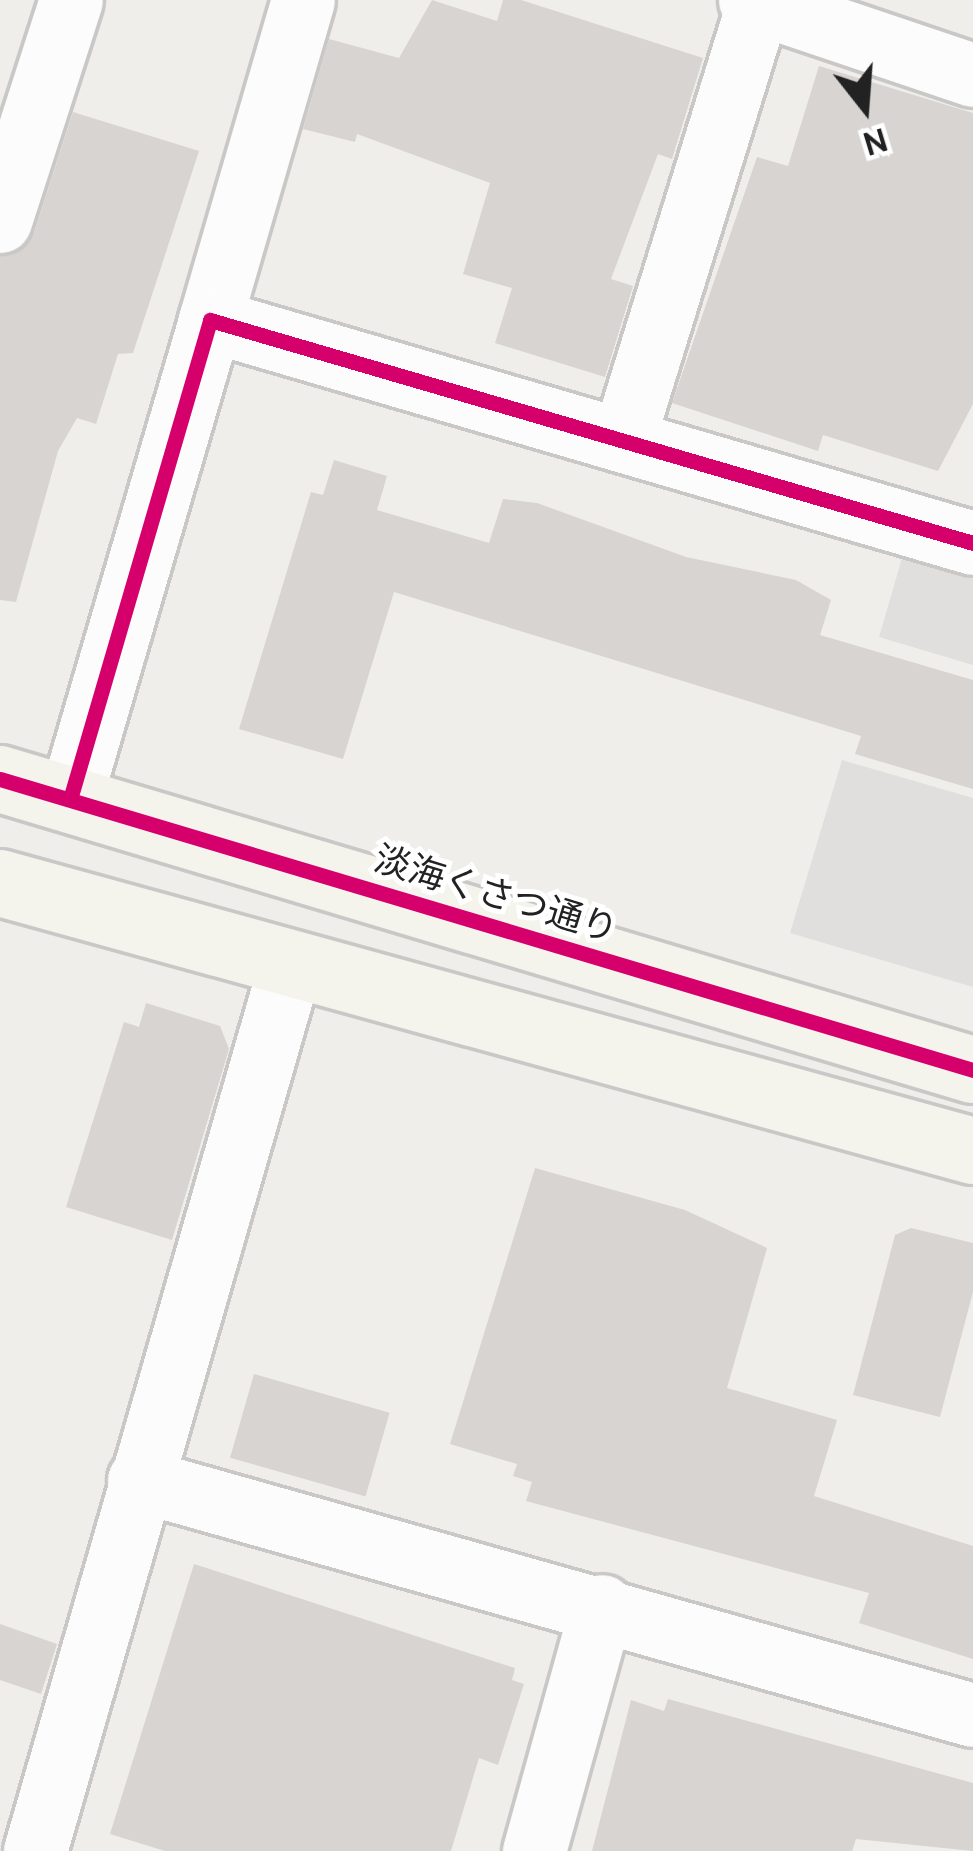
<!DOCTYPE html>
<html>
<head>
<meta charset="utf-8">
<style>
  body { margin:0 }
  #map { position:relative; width:973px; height:1851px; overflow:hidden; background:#f0eeeb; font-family:Cabin,"Noto Sans JP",sans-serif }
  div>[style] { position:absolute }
  .parking>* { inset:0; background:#e0dfde }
  .building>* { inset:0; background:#d7d4d2; transform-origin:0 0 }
  .roads { filter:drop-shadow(3px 0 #c9c8c7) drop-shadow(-3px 0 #c9c8c7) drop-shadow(0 3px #c9c8c7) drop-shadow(0 -3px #c9c8c7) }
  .street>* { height:63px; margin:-31.5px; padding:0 31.5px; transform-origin:31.5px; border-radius:31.5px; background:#fdfcfc }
  .secondary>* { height:66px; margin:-33px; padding:0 33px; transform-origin:33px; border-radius:33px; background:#f4f4ed }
  .cycleway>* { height:15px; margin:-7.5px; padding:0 7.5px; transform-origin:7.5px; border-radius:7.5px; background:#d6006c }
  span { translate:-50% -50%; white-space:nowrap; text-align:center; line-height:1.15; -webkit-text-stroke:10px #fff; paint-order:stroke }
  .street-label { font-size:36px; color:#222 }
  .north { position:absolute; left:805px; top:48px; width:120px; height:120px; -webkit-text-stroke:9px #fff; paint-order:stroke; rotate:163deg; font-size:33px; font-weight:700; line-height:48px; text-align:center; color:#222 }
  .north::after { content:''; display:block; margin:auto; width:42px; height:54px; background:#222; clip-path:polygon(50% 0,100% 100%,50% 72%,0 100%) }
</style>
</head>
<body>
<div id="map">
  <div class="parking">
    <div style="clip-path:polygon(902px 558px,973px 579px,973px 665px,879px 637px)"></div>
    <div style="clip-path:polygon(842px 760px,973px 798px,973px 987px,790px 933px)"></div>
  </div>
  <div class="building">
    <div style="clip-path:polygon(432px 0,497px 21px,503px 0,521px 0,703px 58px,672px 159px,658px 154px,611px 279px,633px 286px,605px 377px,495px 343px,512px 288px,463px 274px,490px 183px,357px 134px,355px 142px,303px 129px,329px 39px,399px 58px)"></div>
    <div style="clip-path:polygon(819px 66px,973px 113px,973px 404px,938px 471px,823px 435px,818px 451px,672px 403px,757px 157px,788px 166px)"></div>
    <div style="clip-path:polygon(73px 112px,199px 151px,133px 353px,118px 354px,96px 424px,77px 418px,58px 451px,16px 602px,0 600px,0 256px,34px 233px)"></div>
    <div style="clip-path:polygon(334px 460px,387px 476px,377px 510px,489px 543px,503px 499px,537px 503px,686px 557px,796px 580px,831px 600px,820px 635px,973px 680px,973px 789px,855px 754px,861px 736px,394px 592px,343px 759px,239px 729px,311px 492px,323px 495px)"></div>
    <div style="clip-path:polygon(146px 1003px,220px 1026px,229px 1049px,172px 1240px,66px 1207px,124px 1022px,139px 1027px)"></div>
    <div style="clip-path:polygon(535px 1168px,685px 1210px,767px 1248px,727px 1388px,837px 1420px,814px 1496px,973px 1546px,973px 1659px,859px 1623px,869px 1593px,526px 1501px,532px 1482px,513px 1476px,517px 1464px,450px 1444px)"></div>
    <div style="clip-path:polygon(911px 1228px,973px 1243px,973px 1292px,940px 1417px,853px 1395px,895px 1235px)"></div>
    <div style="left:254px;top:1374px;width:141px;height:87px;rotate:16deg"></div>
    <div style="clip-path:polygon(194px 1564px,515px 1668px,512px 1680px,524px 1684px,498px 1765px,479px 1758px,451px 1851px,165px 1851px,110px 1834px)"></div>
    <div style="clip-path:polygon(0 1624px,57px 1644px,41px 1694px,0 1680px)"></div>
    <div style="clip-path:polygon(668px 1699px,973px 1783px,973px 1851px,856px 1839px,852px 1851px,592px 1851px,631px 1700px,664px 1711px)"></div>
  </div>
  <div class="roads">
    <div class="street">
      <div style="left:750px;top:0;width:235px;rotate:18.6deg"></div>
      <div style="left:0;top:221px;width:232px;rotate:-72.2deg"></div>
      <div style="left:210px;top:320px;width:333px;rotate:-73.8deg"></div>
      <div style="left:624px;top:437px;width:454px;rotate:-72.8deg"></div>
      <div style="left:71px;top:796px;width:496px;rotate:-73.7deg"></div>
      <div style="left:210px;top:320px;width:795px;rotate:16.29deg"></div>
      <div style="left:139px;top:1480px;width:866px;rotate:15.74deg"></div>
      <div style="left:35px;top:1851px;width:921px;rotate:-73.93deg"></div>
      <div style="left:534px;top:1851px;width:254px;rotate:-74.5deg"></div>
    </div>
    <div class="secondary">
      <div style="left:0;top:779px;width:1016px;rotate:16.65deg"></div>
      <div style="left:0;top:883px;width:1009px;rotate:15.4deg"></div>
    </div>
  </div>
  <div class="cycleway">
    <div style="left:0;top:779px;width:1016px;rotate:16.65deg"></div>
    <div style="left:71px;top:796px;width:496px;rotate:-73.7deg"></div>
    <div style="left:210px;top:320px;width:795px;rotate:16.29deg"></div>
  </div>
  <div class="street-label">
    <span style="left:496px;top:894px;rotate:17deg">淡海くさつ通り</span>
  </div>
  <div class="north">N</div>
</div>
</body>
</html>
